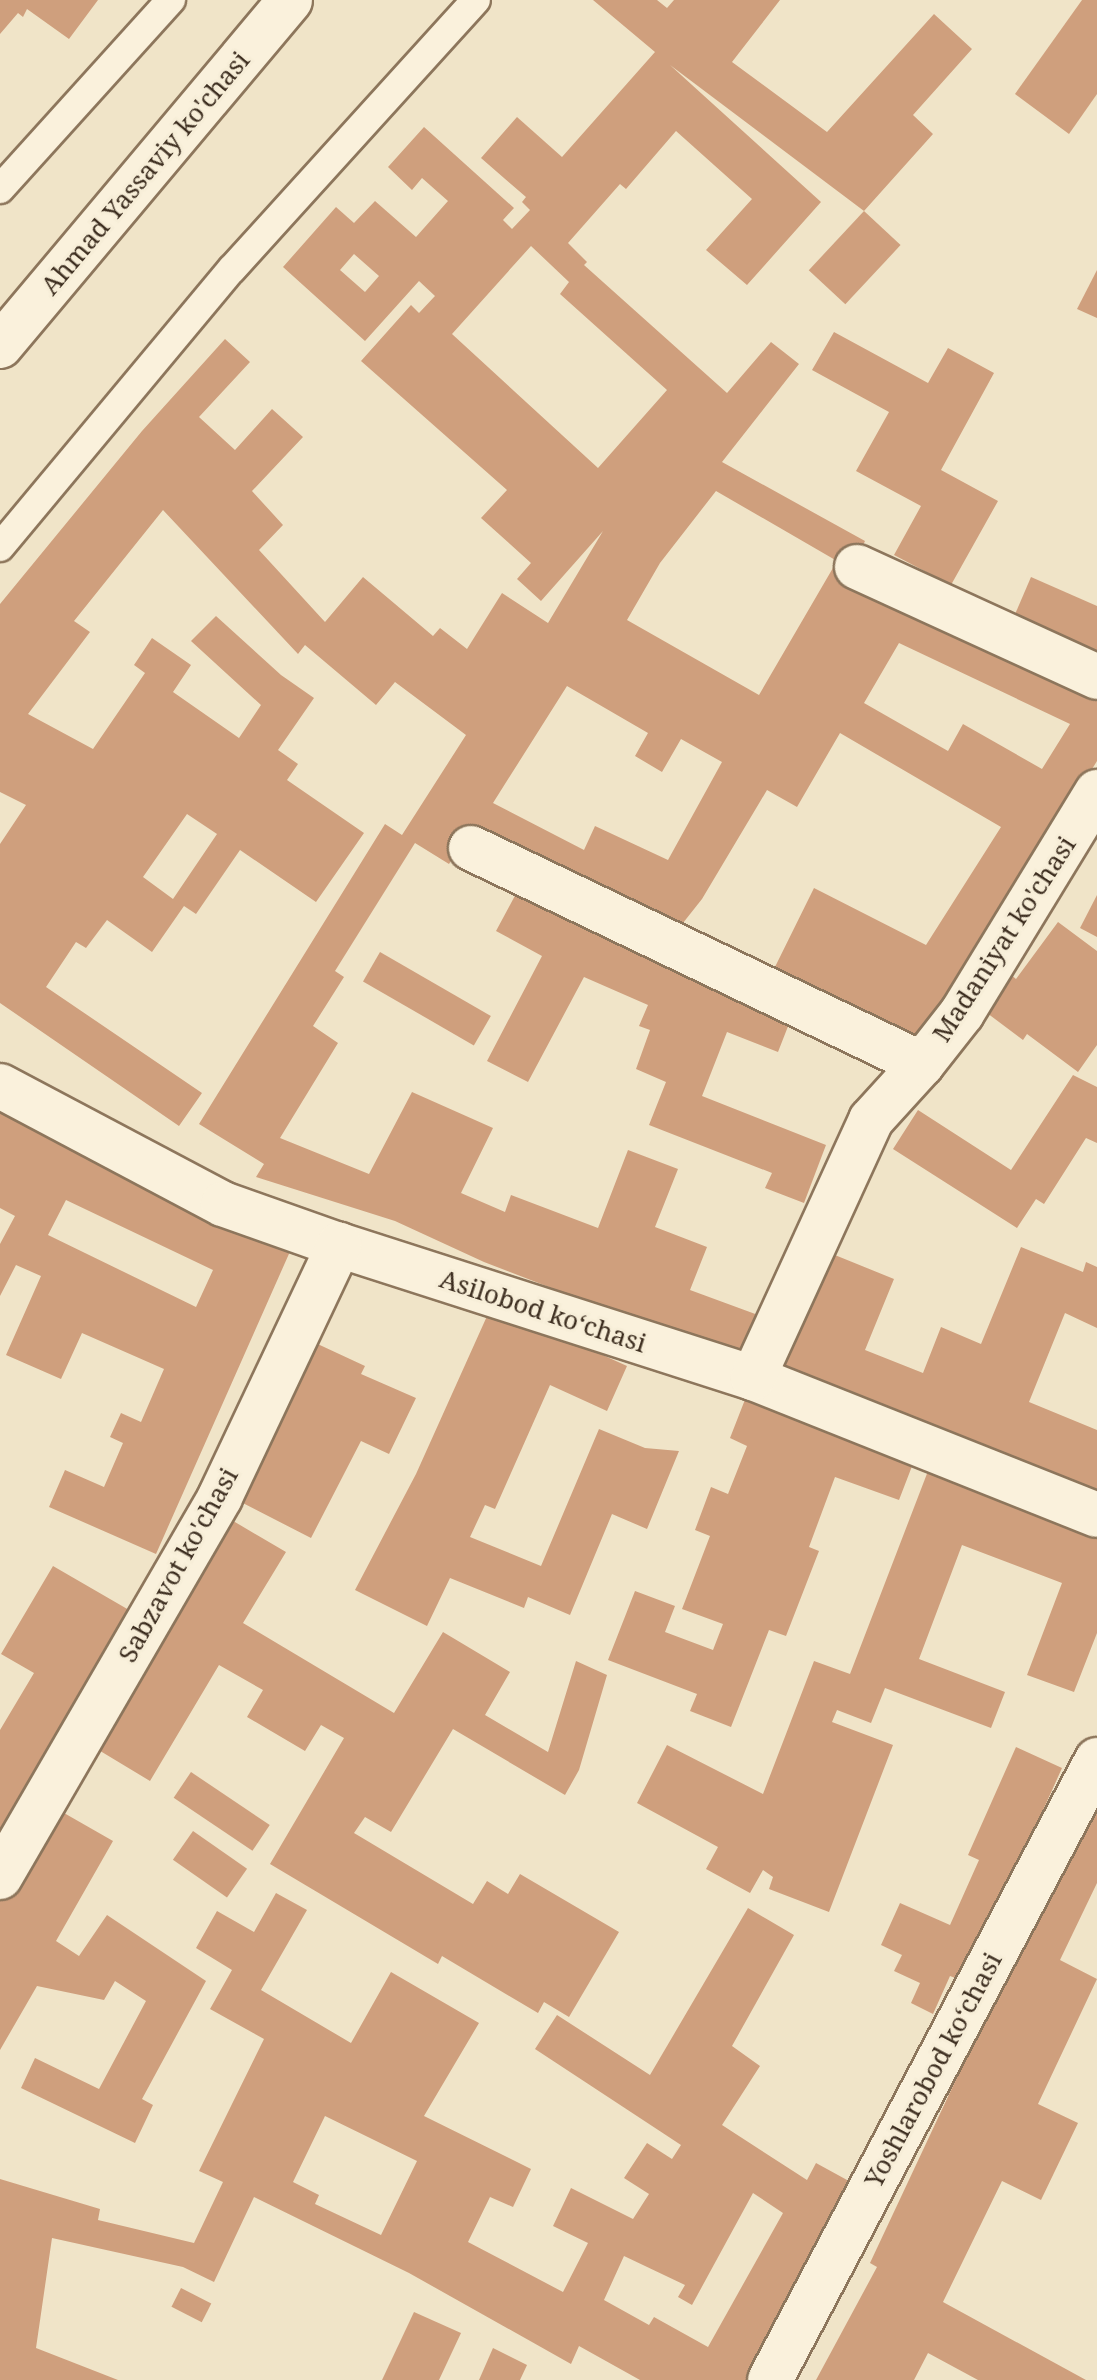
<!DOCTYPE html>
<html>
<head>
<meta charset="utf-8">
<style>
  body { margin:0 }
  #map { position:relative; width:1097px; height:2380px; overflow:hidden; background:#f0e4c8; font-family:"Noto Serif",serif }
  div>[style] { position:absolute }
  .building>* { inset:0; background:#cf9f7d; transform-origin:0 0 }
  .roads { filter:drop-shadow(2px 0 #8d765c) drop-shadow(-2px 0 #8d765c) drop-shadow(0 2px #8d765c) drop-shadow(0 -2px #8d765c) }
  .lane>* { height:28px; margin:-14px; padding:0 14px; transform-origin:14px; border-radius:14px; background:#faf1dc }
  .street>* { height:44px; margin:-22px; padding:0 22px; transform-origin:22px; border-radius:22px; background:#faf1dc }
  .secondary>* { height:44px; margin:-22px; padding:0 22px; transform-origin:22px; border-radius:22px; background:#faf1dc }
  span { translate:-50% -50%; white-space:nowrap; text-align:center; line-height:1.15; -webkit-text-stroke:6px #f7eed8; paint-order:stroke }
  .street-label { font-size:26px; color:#3d2e20 }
</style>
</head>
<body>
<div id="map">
  <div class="building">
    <div style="clip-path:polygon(0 0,98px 0,69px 39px,27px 9px,23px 17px,18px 13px,0 34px)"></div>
    <div style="clip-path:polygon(evenodd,593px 0,657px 0,667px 8px,674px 0,780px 0,732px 62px,827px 132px,934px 14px,972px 49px,913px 115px,933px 134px,864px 211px,670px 65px,821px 202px,747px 285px,706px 250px,752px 199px,676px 131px,626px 189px,620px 184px,568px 243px,587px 262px,584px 265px,727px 393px,771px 342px,799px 364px,722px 462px,865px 541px,852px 570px,1097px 687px,1097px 761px,922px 1046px,773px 971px,814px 888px,926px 945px,1001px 827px,840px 733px,797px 807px,767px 790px,702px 899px,679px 928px,471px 829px,449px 864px,415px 843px,335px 971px,344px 977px,313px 1026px,338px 1043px,280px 1138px,369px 1174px,412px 1092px,493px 1128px,461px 1193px,505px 1212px,511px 1195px,598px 1228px,628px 1150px,678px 1169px,655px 1227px,707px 1247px,690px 1290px,758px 1315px,741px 1361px,484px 1262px,395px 1221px,256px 1177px,264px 1164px,199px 1124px,385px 824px,402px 835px,466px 735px,395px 682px,376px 705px,305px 645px,298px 654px,163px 510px,74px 621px,90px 632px,28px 714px,93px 749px,145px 673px,134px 665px,152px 638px,191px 665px,173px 692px,239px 738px,261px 705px,191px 641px,216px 616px,281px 675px,314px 698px,278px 750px,298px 764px,287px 780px,364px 833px,316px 902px,240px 850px,196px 914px,184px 906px,152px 952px,107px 920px,86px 948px,76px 942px,46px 987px,202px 1093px,179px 1126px,0 1003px,0 844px,26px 805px,0 792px,0 604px,142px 431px,225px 339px,250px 362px,199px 417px,235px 450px,272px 409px,303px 437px,252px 491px,283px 525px,259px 550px,325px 622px,363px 577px,433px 636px,440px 628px,467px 649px,502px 593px,548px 623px,603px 531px,541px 601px,517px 579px,531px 563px,481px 518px,507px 490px,361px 361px,411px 305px,419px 313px,435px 296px,419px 281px,365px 341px,283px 267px,336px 207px,354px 223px,375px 201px,416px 237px,448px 201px,422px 178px,412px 190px,388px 167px,424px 127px,514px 208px,503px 220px,512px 229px,530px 210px,522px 202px,526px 197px,481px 158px,517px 117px,562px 157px,655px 52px,593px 0,531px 246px,569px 282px,560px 294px,667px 390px,598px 468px,452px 334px,531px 246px,593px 0,354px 254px,379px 276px,365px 292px,340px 270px,354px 254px,593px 0,716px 491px,837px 561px,759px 695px,627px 620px,660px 563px,716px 491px,593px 0,899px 643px,1070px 724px,1042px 769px,963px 724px,948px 751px,864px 703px,899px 643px,593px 0,567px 686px,648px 733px,635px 756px,662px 772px,681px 739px,722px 762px,668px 860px,595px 826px,584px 850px,493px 803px,567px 686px,593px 0,187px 814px,217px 834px,173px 899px,143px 877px,187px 814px)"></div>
    <div style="clip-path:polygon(1082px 0,1097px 0,1097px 94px,1069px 134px,1015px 94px)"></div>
    <div style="left:864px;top:211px;width:50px;height:81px;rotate:43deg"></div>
    <div style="clip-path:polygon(1097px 270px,1097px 318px,1077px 309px)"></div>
    <div style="clip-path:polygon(834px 332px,928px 383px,948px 348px,994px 373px,941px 470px,998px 501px,951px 585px,894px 555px,921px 506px,856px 471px,889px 412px,812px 370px)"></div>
    <div style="clip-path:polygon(1031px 577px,1097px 606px,1097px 655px,1013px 619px)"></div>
    <div style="clip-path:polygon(518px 890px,794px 1011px,778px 1052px,727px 1032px,702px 1096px,826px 1145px,804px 1203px,765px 1188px,772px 1173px,649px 1125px,666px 1082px,636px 1069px,650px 1030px,639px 1026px,648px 1005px,584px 977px,528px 1082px,487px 1061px,542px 956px,496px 931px)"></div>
    <div style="clip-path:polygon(1097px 895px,1097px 937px,1080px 928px)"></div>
    <div style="clip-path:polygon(1058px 922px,1097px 951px,1097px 1045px,1078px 1072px,1027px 1034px,1023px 1040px,983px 1010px,1010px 974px,1016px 979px)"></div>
    <div style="left:380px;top:952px;width:128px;height:34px;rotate:30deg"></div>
    <div style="clip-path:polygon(1073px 1075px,1097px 1087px,1097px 1143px,1086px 1138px,1044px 1204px,1036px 1199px,1017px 1228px,893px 1149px,918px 1110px,1011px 1170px)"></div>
    <div style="clip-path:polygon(evenodd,0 1110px,53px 1141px,292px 1247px,156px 1554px,49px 1507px,65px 1470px,104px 1487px,123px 1443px,110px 1437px,121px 1413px,141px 1422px,164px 1369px,82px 1333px,61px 1379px,6px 1355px,41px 1276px,16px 1265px,0 1296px,0 1244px,15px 1216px,0 1208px,0 1110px,66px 1200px,213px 1270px,196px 1307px,48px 1235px,66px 1200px)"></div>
    <div style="clip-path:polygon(1021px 1247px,1083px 1272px,1086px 1262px,1097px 1267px,1097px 1328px,1065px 1313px,1029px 1402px,1097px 1430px,1097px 1495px,779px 1364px,825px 1251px,894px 1279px,865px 1350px,923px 1373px,941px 1327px,981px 1344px)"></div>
    <div style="clip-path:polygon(492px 1305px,627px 1366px,607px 1411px,550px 1385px,495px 1509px,485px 1505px,470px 1537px,541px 1566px,599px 1429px,645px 1448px,679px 1451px,647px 1529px,612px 1514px,570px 1615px,528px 1597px,524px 1608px,450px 1578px,427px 1626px,355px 1590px,416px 1474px)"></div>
    <div style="clip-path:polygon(309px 1340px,365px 1366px,361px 1374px,416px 1398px,389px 1454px,361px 1441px,311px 1538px,231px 1497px)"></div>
    <div style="clip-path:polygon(746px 1397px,914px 1461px,899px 1500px,835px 1477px,809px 1547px,819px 1551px,786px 1636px,769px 1630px,731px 1727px,690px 1711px,697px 1694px,608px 1660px,635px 1591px,675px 1606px,665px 1632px,713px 1650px,723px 1624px,682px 1609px,710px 1536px,695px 1530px,711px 1487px,728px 1494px,747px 1446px,730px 1438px)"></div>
    <div style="clip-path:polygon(928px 1471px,1097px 1535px,1097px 1633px,1074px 1692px,1027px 1675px,1062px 1583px,962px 1545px,919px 1659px,1005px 1692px,991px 1728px,885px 1688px,871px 1723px,837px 1710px,832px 1722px,893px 1745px,829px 1912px,769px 1889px,773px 1877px,763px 1870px,750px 1893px,706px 1869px,718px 1847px,637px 1803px,667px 1745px,763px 1794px,814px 1661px,850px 1674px)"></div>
    <div style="clip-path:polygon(223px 1515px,286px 1552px,243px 1623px,394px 1713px,443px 1632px,510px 1672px,485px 1715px,548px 1752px,576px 1661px,607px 1675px,579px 1770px,565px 1795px,453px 1729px,391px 1832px,365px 1817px,354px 1833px,473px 1904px,487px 1881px,508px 1894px,520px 1874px,619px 1932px,569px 2017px,544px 2002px,538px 2013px,442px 1956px,438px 1964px,270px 1864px,344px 1738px,321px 1725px,305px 1751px,247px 1717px,263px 1690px,219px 1665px,150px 1781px,87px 1743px)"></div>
    <div style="clip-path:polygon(53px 1566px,129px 1610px,0 1832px,0 1730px,34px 1673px,1px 1654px)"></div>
    <div style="clip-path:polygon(1016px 1747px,1062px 1768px,966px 1982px,950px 1976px,933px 2014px,911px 2003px,920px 1983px,894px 1971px,902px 1955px,881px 1945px,900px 1903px,950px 1925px,979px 1860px,968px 1855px)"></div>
    <div style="left:191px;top:1772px;width:95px;height:31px;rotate:34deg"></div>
    <div style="clip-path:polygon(1097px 1800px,1097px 1883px,1060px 1960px,1097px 1979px,1038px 2104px,1078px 2123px,1041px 2200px,1002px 2181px,943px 2302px,1086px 2380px,978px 2380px,928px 2353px,914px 2380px,816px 2380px,877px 2267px,870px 2263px,1021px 1941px)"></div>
    <div style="clip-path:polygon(50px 1805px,113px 1841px,56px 1941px,79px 1956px,107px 1915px,206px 1981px,142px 2099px,153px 2105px,135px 2143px,21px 2088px,35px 2058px,99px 2089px,146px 2001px,115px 1981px,104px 2000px,37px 1986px,0 2050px,0 1894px)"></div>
    <div style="left:193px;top:1831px;width:66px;height:35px;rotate:35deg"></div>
    <div style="clip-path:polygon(evenodd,276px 1893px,307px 1910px,261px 1990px,351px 2043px,391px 1972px,479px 2023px,424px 2116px,531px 2169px,513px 2207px,490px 2197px,468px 2242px,563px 2292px,588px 2243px,553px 2226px,571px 2188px,633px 2219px,649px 2194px,624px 2178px,647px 2143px,672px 2159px,681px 2145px,535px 2049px,557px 2015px,650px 2075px,748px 1908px,794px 1935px,732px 2046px,760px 2066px,722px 2125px,807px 2180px,816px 2163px,858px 2186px,752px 2380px,640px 2380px,579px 2346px,571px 2364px,409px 2273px,254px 2197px,214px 2282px,183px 2267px,52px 2238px,36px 2348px,118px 2380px,0 2380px,0 2179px,100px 2209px,98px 2220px,194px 2243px,223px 2182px,199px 2171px,264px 2039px,210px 2009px,232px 1970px,196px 1948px,217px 1911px,254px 1932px,276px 1893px,325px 2116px,417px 2161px,381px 2235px,315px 2204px,319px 2195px,293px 2182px,325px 2116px,276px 1893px,753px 2193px,783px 2213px,708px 2347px,654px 2317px,649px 2325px,604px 2300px,624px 2256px,685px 2285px,678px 2297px,692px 2305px,753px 2193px)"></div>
    <div style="left:181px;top:2288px;width:34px;height:21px;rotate:27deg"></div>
    <div style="clip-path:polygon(414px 2312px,461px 2333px,439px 2380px,382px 2380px)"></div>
    <div style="clip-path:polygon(493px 2348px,527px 2365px,520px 2380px,479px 2380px)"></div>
  </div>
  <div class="roads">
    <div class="lane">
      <div style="left:0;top:189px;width:255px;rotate:-47.9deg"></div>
      <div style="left:0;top:547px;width:362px;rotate:-50.2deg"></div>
      <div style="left:232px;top:269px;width:363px;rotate:-47.8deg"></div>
    </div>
    <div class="street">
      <div style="left:857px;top:567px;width:264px;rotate:24.6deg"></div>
      <div style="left:471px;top:848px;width:500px;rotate:25.59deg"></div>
      <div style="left:0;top:1086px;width:252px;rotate:27.9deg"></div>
      <div style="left:223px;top:1204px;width:123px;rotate:19.5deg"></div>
      <div style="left:339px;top:1245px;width:435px;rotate:17.8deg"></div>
      <div style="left:753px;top:1378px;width:370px;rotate:21.7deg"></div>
      <div style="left:753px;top:1378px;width:284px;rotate:-65.4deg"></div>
      <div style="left:871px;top:1120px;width:76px;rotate:-47.7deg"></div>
      <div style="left:922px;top:1064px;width:65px;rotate:-51.9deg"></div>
      <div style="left:962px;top:1013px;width:259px;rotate:-58.6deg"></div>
      <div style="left:0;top:1877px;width:439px;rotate:-59.9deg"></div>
      <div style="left:220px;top:1497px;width:279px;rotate:-64.7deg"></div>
      <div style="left:770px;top:2380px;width:701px;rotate:-62.19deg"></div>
    </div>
    <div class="secondary">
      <div style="left:0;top:346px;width:451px;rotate:-50deg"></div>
    </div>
  </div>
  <div class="street-label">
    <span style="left:145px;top:173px;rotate:-50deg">Ahmad Yassaviy ko'chasi</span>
    <span style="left:1004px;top:939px;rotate:-57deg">Madaniyat ko'chasi</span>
    <span style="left:543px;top:1311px;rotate:18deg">Asilobod koʻchasi</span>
    <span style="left:178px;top:1565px;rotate:-61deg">Sabzavot ko'chasi</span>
    <span style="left:933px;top:2070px;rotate:-62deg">Yoshlarobod koʻchasi</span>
  </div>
</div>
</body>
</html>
